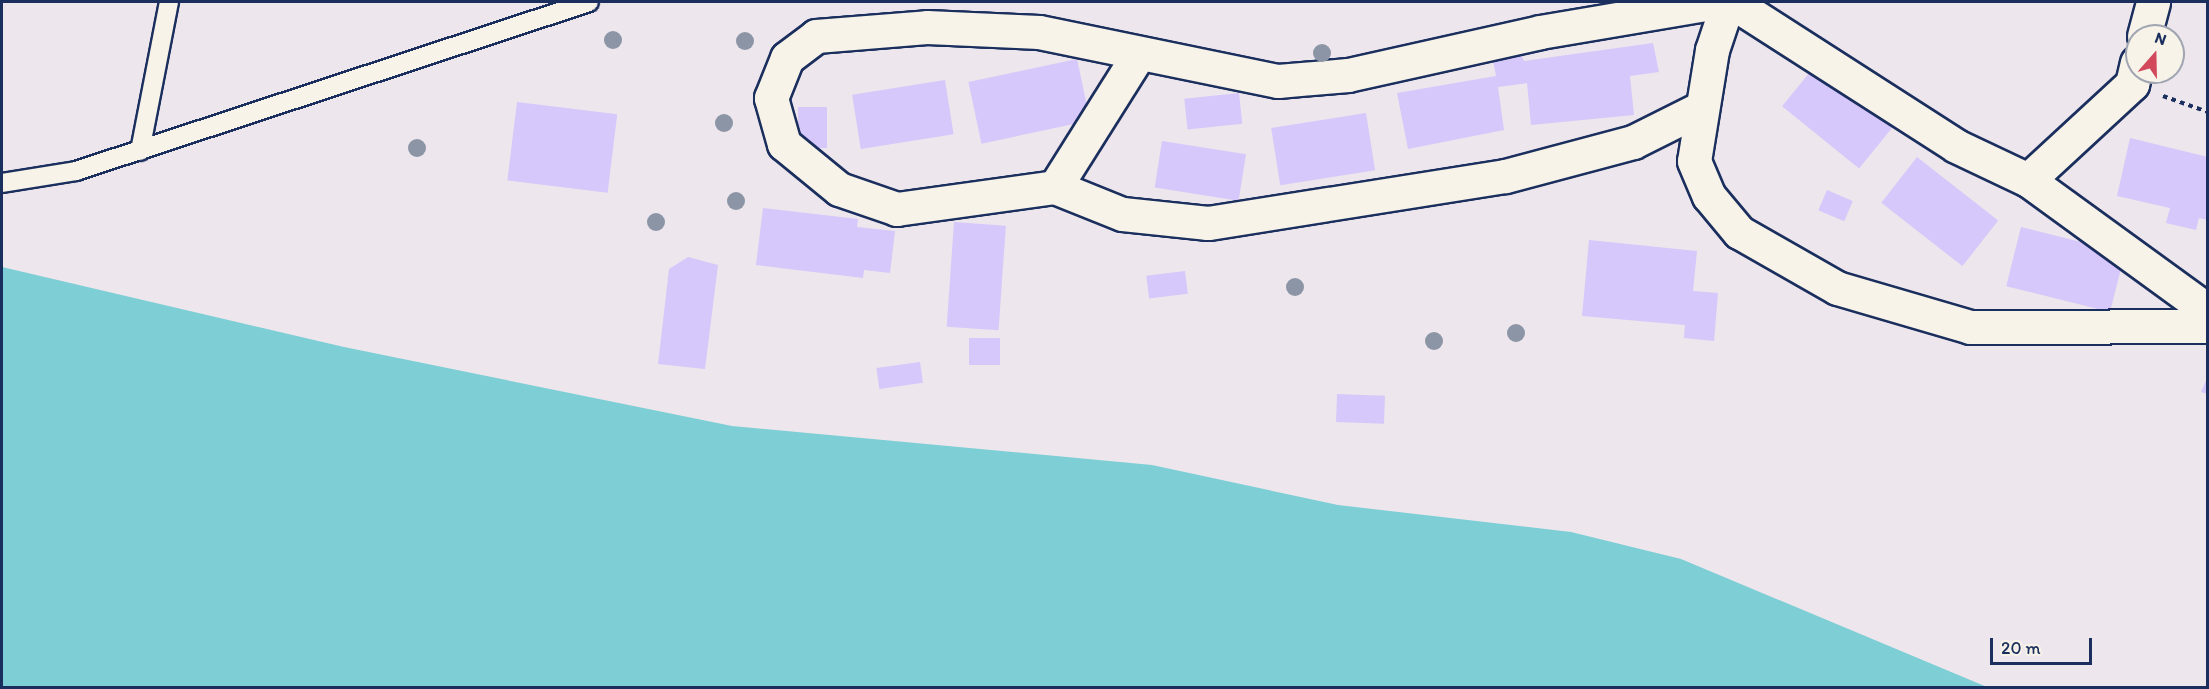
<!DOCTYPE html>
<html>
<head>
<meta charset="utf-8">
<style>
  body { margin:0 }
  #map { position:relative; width:2209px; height:689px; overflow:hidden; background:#ede6ed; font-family:Itim,sans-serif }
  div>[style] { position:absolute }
  .water>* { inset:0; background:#7dced5 }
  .building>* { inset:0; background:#d6c8fa; transform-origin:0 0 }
  .path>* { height:4px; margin-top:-2px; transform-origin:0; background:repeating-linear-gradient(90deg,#1b2f5e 0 4.5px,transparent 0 9px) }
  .roads { filter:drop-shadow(2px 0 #1b2f5e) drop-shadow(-2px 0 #1b2f5e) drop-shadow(0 2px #1b2f5e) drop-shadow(0 -2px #1b2f5e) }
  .lane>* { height:18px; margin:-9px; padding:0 9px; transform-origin:9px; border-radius:9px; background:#f7f3e8 }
  .street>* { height:33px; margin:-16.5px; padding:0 16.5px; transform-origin:16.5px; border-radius:16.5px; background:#f7f3e8 }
  .trees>* { width:18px; height:18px; margin:-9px; border-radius:50%; background:#8c95a5 }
  span { translate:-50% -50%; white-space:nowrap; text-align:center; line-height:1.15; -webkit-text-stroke:5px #f7f3e8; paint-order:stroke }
  .frame { position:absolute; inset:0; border:3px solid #1b2f5e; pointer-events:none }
  .north { position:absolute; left:2125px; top:24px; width:60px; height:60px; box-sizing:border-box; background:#f7f3e8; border:2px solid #9fa5b1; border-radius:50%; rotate:20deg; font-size:16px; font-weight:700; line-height:24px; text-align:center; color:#1b2f5e }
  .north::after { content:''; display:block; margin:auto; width:21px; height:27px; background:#d1495b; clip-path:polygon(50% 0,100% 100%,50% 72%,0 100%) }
  .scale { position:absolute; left:1990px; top:638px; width:102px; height:27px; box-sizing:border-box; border:3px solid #1b2f5e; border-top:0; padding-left:8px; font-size:18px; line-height:21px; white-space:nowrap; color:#1b2f5e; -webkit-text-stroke:4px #f7f3e8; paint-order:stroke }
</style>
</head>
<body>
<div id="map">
  <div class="water">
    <div style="clip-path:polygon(2px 267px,344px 347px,732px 426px,1152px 465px,1338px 505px,1571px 532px,1681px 559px,1987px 687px,2px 687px)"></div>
  </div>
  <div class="building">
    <div style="clip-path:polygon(1551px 30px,1554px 49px,1522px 56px,1524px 61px,1653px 43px,1659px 72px,1630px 76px,1634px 115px,1531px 125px,1527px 83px,1498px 87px,1504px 130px,1408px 149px,1397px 93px,1496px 76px,1491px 50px)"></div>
    <div style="left:1077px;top:59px;width:63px;height:111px;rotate:78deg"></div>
    <div style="left:1818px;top:62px;width:99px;height:57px;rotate:39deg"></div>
    <div style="left:945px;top:80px;width:55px;height:94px;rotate:81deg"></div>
    <div style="left:1239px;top:93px;width:31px;height:55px;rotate:84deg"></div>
    <div style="left:517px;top:102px;width:101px;height:79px;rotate:7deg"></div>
    <div style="left:798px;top:107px;width:29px;height:41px"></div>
    <div style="left:1366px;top:113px;width:58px;height:96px;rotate:81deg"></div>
    <div style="clip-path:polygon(2130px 138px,2208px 157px,2208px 220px,2199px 218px,2196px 230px,2166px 223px,2170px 208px,2117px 196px)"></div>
    <div style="left:1162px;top:141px;width:85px;height:47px;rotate:9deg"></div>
    <div style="left:1917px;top:157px;width:103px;height:58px;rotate:38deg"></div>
    <div style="left:1827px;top:190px;width:28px;height:22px;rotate:23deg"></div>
    <div style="clip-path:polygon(763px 208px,858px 219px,857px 227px,895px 231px,890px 273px,864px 270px,863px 278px,756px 265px)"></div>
    <div style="left:954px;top:222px;width:52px;height:105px;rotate:4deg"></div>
    <div style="left:2021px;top:227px;width:107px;height:61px;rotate:14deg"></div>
    <div style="clip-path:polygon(1589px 240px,1697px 251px,1693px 291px,1718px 293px,1714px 341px,1684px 338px,1685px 325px,1582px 316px)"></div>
    <div style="clip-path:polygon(688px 257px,718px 265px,705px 369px,658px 364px,669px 269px)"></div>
    <div style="left:1185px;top:271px;width:23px;height:39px;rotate:83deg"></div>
    <div style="left:969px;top:338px;width:31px;height:27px"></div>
    <div style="left:920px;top:362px;width:21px;height:44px;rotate:82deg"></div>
    <div style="clip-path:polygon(2208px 376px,2208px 394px,2201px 392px)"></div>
    <div style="left:1337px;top:394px;width:48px;height:28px;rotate:2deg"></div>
  </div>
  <div class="path">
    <div style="left:2163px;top:96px;width:48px;rotate:19.6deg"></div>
  </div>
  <div class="roads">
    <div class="lane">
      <div style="left:140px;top:151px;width:152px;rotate:-79deg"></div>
      <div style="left:2px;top:183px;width:75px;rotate:-9.2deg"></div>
      <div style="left:76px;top:171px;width:540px;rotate:-18.23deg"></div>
    </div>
    <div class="street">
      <div style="left:1728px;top:2px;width:51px;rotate:108.4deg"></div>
      <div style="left:1712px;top:50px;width:112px;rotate:99.2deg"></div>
      <div style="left:1694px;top:161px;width:38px;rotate:67deg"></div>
      <div style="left:1709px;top:196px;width:47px;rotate:50.2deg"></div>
      <div style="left:1739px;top:232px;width:113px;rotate:29.7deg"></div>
      <div style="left:1837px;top:288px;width:139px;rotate:16.3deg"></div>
      <div style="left:1970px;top:327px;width:238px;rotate:-0.2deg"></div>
      <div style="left:1732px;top:2px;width:266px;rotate:32.7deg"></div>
      <div style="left:1956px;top:146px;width:80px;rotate:25.3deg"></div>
      <div style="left:2028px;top:180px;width:223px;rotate:36deg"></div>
      <div style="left:2144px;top:36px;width:35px;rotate:-75deg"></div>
      <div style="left:1701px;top:108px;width:76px;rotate:153.4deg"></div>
      <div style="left:1633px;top:142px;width:132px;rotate:165.1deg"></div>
      <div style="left:1505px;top:176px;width:301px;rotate:171deg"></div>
      <div style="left:1208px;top:223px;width:86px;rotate:-174deg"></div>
      <div style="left:1122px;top:214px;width:72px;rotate:-158.1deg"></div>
      <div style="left:1055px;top:187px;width:160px;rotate:172.1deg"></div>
      <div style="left:897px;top:209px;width:61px;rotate:-161deg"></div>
      <div style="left:839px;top:189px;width:71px;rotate:-140.7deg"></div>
      <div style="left:784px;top:144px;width:48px;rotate:-105.8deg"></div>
      <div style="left:771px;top:98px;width:43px;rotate:-68.2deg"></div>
      <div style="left:787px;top:58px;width:36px;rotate:-37deg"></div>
      <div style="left:816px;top:36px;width:111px;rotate:-4.6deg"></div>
      <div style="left:927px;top:27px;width:112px;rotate:2.6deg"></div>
      <div style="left:1039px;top:32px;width:244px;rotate:11.6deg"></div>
      <div style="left:1278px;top:81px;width:70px;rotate:-4.9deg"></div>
      <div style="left:1348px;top:75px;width:197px;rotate:-12.6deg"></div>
      <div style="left:1540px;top:32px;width:180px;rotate:-9.6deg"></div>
      <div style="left:2028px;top:180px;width:142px;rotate:-42.7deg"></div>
      <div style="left:2132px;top:84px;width:22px;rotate:-77deg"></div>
      <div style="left:1055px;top:187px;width:156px;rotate:-57.8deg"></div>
    </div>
  </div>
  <div class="trees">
    <div style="left:613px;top:40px"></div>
    <div style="left:745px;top:41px"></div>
    <div style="left:1322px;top:53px"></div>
    <div style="left:724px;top:123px"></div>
    <div style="left:417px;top:148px"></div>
    <div style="left:736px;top:201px"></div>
    <div style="left:656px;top:222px"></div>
    <div style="left:1295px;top:287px"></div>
    <div style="left:1516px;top:333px"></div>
    <div style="left:1434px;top:341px"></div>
  </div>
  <div class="frame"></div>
  <div class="north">N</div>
  <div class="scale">20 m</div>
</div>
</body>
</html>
